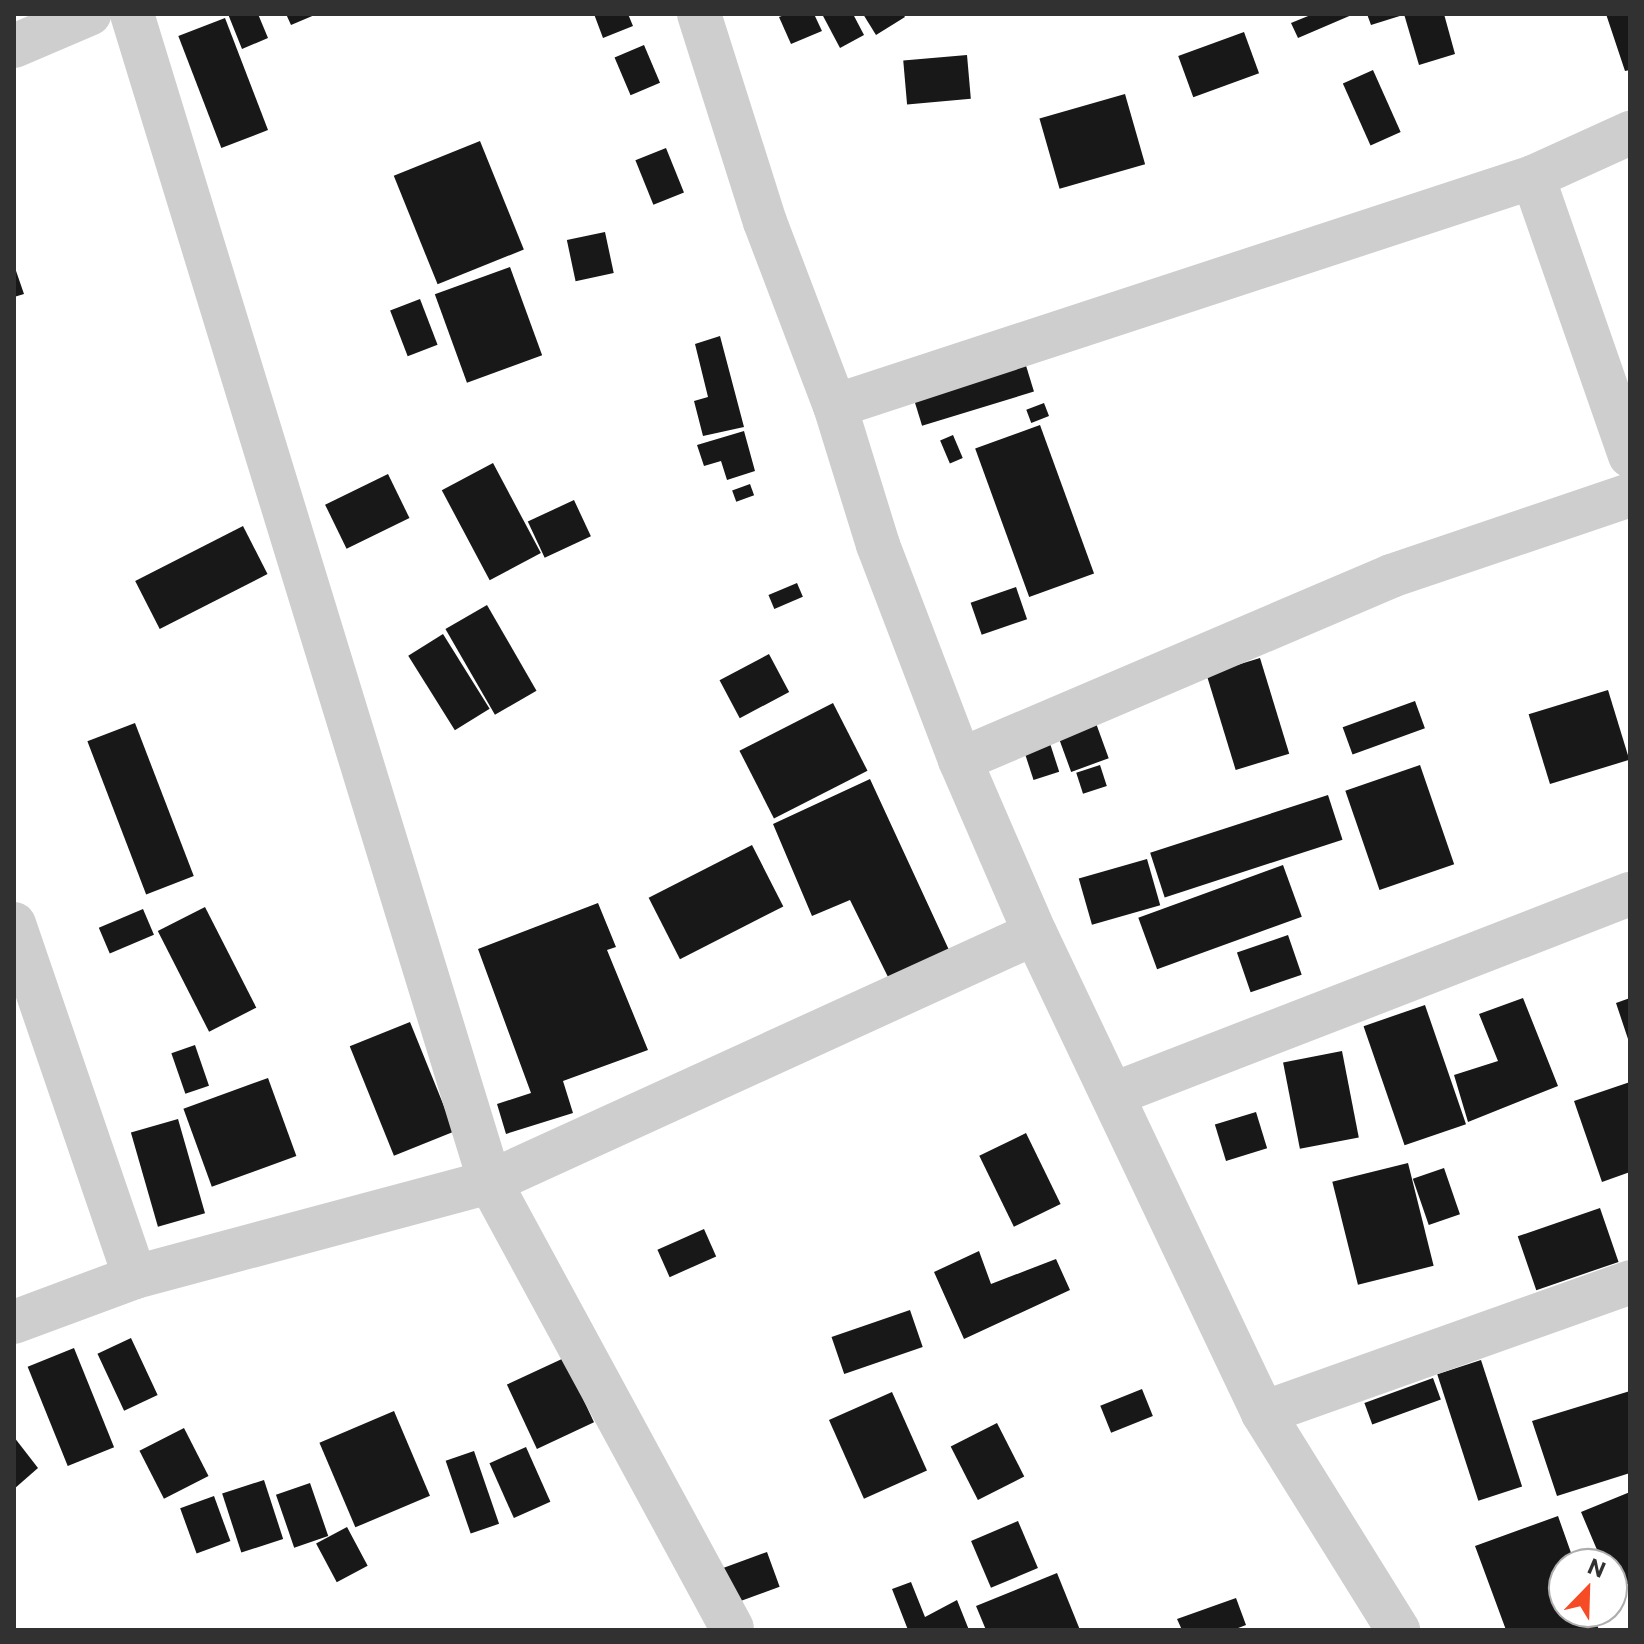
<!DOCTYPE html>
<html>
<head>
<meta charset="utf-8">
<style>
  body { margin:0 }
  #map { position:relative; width:1644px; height:1644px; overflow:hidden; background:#fff; font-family:Commissioner,sans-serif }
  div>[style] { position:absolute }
  .building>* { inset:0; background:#181818; transform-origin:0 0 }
  .minor>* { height:44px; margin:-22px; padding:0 22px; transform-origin:22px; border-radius:22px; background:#cecece }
  .tertiary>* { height:44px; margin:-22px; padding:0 22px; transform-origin:22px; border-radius:22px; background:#cecece }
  span { translate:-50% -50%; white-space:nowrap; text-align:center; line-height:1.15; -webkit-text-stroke:8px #fff; paint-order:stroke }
  .frame { position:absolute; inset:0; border:16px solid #313131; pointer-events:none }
  .north { position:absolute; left:1548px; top:1548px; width:80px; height:80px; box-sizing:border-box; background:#fff; border:2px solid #adadad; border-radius:50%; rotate:23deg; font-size:22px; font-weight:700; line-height:32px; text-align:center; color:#313131 }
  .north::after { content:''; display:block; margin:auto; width:28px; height:36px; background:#f64c25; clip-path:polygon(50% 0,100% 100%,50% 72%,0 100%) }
</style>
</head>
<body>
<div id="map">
  <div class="building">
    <div style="clip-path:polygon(228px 14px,258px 14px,268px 38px,242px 49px)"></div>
    <div style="clip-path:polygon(286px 14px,317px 14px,291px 25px)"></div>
    <div style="clip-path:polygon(594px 14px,628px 14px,633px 26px,603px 38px)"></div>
    <div style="clip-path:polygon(787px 14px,814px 14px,822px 31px,791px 44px,779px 17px)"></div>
    <div style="clip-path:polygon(822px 14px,853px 14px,864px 35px,840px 48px)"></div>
    <div style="clip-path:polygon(863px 14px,903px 14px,905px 17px,876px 35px)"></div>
    <div style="clip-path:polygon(1313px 14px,1354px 14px,1298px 38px,1291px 23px)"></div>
    <div style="clip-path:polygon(1367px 14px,1403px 14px,1403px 15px,1371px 25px)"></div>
    <div style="clip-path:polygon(1404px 14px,1444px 14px,1455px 54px,1419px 65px)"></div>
    <div style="clip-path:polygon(1606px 14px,1630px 14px,1630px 70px,1625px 71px)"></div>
    <div style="left:225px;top:18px;width:120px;height:50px;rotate:69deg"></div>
    <div style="left:1244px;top:32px;width:44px;height:70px;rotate:70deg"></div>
    <div style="left:644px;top:45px;width:41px;height:32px;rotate:67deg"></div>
    <div style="left:967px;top:55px;width:44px;height:64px;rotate:85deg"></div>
    <div style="left:1373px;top:70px;width:68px;height:33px;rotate:66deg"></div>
    <div style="left:1125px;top:94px;width:73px;height:89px;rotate:74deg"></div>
    <div style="left:480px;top:141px;width:117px;height:93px;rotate:68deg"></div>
    <div style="left:666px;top:148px;width:48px;height:33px;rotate:68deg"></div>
    <div style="left:605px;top:232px;width:42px;height:39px;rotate:78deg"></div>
    <div style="clip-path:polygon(14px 265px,24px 294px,14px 297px)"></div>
    <div style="left:510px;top:267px;width:94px;height:80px;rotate:70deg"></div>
    <div style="left:420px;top:299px;width:49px;height:32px;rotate:69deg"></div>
    <div style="clip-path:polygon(720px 336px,744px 427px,703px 436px,694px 401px,708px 397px,695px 344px)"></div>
    <div style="left:1024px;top:359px;width:34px;height:117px;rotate:73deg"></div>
    <div style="left:1044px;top:403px;width:14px;height:19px;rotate:69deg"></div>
    <div style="left:1040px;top:425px;width:158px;height:69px;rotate:70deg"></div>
    <div style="clip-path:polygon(744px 431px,755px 471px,727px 480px,721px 461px,704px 466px,697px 445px)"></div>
    <div style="left:953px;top:435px;width:25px;height:14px;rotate:67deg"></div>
    <div style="left:493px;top:463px;width:102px;height:58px;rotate:62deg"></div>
    <div style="left:388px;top:474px;width:49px;height:70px;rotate:64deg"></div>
    <div style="left:750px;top:484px;width:12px;height:19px;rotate:70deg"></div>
    <div style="left:574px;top:500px;width:40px;height:51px;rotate:65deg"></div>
    <div style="left:243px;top:526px;width:54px;height:121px;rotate:63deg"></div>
    <div style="left:797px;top:583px;width:15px;height:31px;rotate:67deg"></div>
    <div style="left:1016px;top:587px;width:34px;height:48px;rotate:71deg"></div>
    <div style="left:487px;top:605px;width:99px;height:48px;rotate:60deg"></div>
    <div style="left:443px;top:634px;width:88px;height:41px;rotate:58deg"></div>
    <div style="left:769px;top:654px;width:43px;height:56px;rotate:62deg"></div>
    <div style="left:1260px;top:658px;width:100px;height:56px;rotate:73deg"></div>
    <div style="left:1608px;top:690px;width:73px;height:83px;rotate:73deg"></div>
    <div style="left:1415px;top:701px;width:29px;height:77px;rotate:70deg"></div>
    <div style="left:833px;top:703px;width:76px;height:105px;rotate:63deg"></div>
    <div style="left:1093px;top:715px;width:46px;height:40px;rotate:70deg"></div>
    <div style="left:135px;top:723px;width:164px;height:51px;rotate:69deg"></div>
    <div style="left:1045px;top:728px;width:46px;height:27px;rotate:72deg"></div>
    <div style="left:1100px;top:765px;width:22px;height:25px;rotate:72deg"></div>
    <div style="left:1420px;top:765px;width:105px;height:79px;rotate:71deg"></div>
    <div style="clip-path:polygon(870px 779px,949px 950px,888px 977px,850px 900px,812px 916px,773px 824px)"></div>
    <div style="left:1328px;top:795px;width:47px;height:187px;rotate:72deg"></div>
    <div style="left:752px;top:845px;width:69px;height:116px;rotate:63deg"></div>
    <div style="left:1147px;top:859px;width:48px;height:71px;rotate:74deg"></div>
    <div style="left:1283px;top:865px;width:55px;height:154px;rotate:70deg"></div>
    <div style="clip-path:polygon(598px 903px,616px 947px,607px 950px,648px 1050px,563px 1081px,573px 1113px,506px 1134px,497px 1104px,531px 1093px,478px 949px)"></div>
    <div style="left:205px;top:907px;width:113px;height:53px;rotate:63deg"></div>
    <div style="left:143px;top:909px;width:28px;height:48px;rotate:67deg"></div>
    <div style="left:1288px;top:935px;width:42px;height:54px;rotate:71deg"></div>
    <div style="clip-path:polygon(1523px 998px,1558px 1086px,1468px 1122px,1454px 1075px,1498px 1061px,1479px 1014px)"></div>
    <div style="clip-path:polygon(1630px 998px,1630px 1041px,1629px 1042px,1616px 1003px)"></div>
    <div style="left:1425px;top:1005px;width:126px;height:65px;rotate:71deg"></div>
    <div style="left:410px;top:1022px;width:118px;height:65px;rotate:68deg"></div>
    <div style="left:195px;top:1045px;width:43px;height:25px;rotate:71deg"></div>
    <div style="left:1342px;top:1051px;width:88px;height:60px;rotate:79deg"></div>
    <div style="left:268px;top:1078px;width:83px;height:90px;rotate:70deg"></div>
    <div style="clip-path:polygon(1630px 1082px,1630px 1172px,1602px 1182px,1574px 1101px)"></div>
    <div style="left:1256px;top:1112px;width:38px;height:43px;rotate:73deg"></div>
    <div style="left:178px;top:1119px;width:98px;height:49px;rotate:74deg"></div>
    <div style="left:1026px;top:1133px;width:79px;height:52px;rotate:64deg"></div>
    <div style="left:1408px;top:1163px;width:106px;height:78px;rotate:76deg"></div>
    <div style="left:1444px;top:1168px;width:49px;height:33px;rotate:71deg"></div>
    <div style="left:1600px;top:1208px;width:57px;height:87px;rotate:71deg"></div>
    <div style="left:704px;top:1229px;width:30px;height:51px;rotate:66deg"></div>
    <div style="clip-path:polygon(979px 1251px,991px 1284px,1056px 1259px,1070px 1290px,964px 1339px,934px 1272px)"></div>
    <div style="left:910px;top:1310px;width:39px;height:83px;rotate:71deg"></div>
    <div style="left:131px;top:1338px;width:63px;height:37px;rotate:65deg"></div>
    <div style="left:74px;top:1348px;width:107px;height:50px;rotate:68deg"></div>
    <div style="left:564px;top:1358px;width:71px;height:63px;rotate:65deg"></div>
    <div style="left:1481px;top:1360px;width:133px;height:46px;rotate:72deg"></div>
    <div style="left:1433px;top:1378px;width:23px;height:73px;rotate:70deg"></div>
    <div style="left:1142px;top:1389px;width:29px;height:45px;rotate:68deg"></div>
    <div style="clip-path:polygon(1630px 1391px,1630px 1473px,1557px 1496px,1532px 1421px)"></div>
    <div style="left:892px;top:1392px;width:86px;height:69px;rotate:66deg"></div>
    <div style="left:394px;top:1411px;width:92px;height:81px;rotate:67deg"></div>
    <div style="left:997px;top:1423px;width:60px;height:52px;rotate:63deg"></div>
    <div style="left:184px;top:1428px;width:54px;height:50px;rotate:63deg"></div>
    <div style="clip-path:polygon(14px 1437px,38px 1468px,14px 1489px)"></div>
    <div style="left:526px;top:1447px;width:60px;height:40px;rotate:66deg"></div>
    <div style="left:474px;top:1451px;width:77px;height:30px;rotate:71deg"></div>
    <div style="left:264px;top:1480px;width:62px;height:44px;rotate:72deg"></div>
    <div style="left:310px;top:1483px;width:56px;height:36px;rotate:71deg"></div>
    <div style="clip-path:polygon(1630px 1492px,1630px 1583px,1614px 1590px,1612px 1564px,1603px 1564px,1581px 1512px)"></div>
    <div style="left:214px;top:1496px;width:48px;height:36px;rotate:70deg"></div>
    <div style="clip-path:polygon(1558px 1516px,1575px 1564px,1564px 1564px,1564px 1612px,1592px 1612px,1599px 1630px,1506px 1630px,1475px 1546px)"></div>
    <div style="left:1018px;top:1521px;width:51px;height:51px;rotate:67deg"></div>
    <div style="left:347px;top:1527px;width:44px;height:35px;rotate:62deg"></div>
    <div style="left:767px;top:1552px;width:37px;height:59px;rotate:70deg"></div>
    <div style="clip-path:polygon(1057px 1573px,1080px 1630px,986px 1630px,976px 1606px)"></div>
    <div style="clip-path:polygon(911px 1582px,925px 1617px,957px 1600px,969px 1630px,908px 1630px,892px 1589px)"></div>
    <div style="clip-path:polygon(1236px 1598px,1246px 1625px,1233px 1630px,1182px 1630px,1177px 1619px)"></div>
  </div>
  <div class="minor">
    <div style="left:132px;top:14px;width:1222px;rotate:72.96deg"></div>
    <div style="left:490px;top:1182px;width:507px;rotate:61.52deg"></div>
    <div style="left:14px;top:46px;width:82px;rotate:-23.1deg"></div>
    <div style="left:1533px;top:177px;width:295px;rotate:70.8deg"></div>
    <div style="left:835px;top:406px;width:735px;rotate:-18.16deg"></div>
    <div style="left:1533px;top:177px;width:107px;rotate:-24.4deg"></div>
    <div style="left:960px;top:760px;width:469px;rotate:-23.1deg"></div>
    <div style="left:1391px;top:576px;width:252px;rotate:-18.7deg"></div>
    <div style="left:14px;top:924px;width:373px;rotate:71.1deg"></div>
    <div style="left:1114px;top:1094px;width:553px;rotate:-21.19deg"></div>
    <div style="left:14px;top:1322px;width:129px;rotate:-20.4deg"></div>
    <div style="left:135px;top:1277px;width:367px;rotate:-15deg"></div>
    <div style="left:490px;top:1182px;width:599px;rotate:-24.55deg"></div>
    <div style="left:1263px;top:1413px;width:390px;rotate:-19.6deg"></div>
  </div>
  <div class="tertiary">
    <div style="left:699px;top:14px;width:218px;rotate:72.4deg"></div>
    <div style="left:765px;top:222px;width:197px;rotate:69.2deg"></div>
    <div style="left:835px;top:406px;width:145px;rotate:72.8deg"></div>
    <div style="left:878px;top:545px;width:230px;rotate:69.1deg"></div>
    <div style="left:960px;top:760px;width:189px;rotate:66.6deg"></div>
    <div style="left:1035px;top:933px;width:531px;rotate:64.59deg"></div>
    <div style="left:1263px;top:1413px;width:256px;rotate:58.1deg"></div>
  </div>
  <div class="frame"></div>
  <div class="north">N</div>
</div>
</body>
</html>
